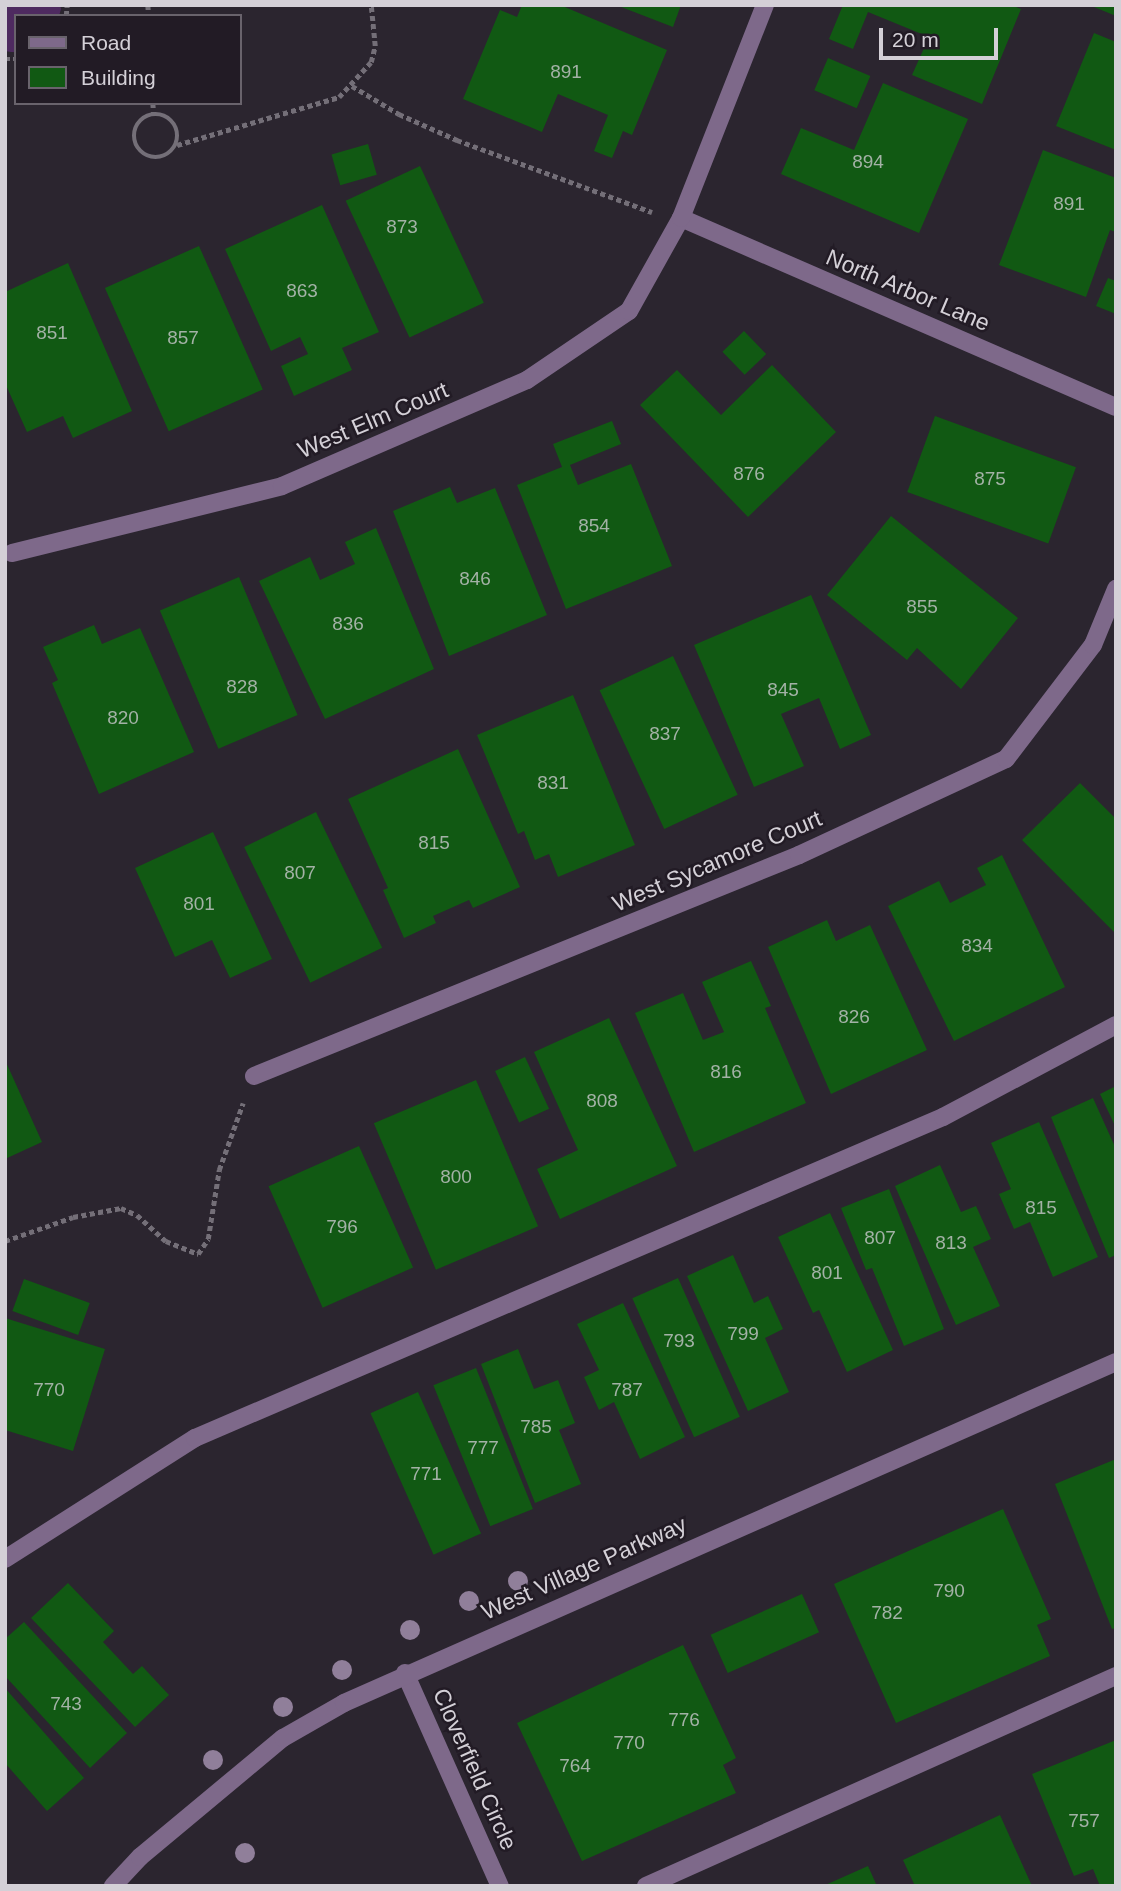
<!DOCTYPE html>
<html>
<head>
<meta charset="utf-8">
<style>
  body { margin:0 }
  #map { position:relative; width:1121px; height:1891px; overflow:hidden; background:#2b252f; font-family:Helvetica,sans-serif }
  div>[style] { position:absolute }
  .green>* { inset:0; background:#4e2a60 }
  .building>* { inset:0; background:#115913; transform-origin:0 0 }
  .path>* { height:4.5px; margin-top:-2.25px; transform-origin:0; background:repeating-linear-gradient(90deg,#746f78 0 5px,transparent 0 8.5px) }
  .path>.ring { margin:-2.25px; padding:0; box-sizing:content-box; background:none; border:4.5px solid #746f78; border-radius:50% }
  .minor>* { height:18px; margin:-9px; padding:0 9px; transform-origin:9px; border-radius:9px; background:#7e698a }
  .trees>* { width:20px; height:20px; margin:-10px; border-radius:50%; background:#907f9a }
  span { translate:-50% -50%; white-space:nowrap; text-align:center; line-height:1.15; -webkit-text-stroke:5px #221b25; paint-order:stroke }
  .number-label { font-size:19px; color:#a3b2a6 }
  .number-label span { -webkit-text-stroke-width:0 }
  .street-label { font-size:23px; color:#d4d0d7 }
  .frame { position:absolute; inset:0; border:7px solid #d4d0d7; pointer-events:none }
  .legend { position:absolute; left:14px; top:14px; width:228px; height:91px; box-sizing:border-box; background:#221b25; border:2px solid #69636c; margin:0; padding:9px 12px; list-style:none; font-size:21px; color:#d4d0d7 }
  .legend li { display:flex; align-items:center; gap:14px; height:35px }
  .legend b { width:35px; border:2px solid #69636c }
  .scale { position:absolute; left:879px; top:28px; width:119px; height:32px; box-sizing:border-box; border:4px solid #d4d0d7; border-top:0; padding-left:9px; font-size:21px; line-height:24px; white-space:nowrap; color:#d4d0d7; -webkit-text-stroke:5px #221b25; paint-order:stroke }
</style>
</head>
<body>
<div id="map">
  <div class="green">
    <div style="clip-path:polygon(5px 5px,60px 5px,61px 9px,59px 16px,16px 16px,16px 52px,11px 52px,5px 51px)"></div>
  </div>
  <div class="building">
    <div style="clip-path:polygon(522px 5px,560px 5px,667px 50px,632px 135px,623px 131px,612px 158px,594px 151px,608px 115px,558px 94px,542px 132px,463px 99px,500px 10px,517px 17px)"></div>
    <div style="clip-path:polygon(616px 5px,681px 5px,673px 27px)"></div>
    <div style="clip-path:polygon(843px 5px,1011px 5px,1021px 9px,982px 104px,912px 75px,929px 37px,868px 12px,853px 49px,829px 39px)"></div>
    <div style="clip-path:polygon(1095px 5px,1116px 5px,1116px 16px,1094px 7px)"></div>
    <div style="clip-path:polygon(1094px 33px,1116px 42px,1116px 150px,1056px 126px)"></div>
    <div style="left:828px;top:58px;width:46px;height:35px;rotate:23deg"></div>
    <div style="clip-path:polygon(883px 83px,968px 119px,919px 233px,781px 174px,801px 128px,854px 150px)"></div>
    <div style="left:368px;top:144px;width:32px;height:38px;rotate:74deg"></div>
    <div style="clip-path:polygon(1043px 150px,1116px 178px,1116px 232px,1110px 230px,1086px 297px,999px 265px)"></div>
    <div style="left:420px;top:166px;width:151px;height:82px;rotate:65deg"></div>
    <div style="clip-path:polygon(322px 205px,379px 332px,342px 348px,352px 370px,294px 396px,281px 366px,308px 354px,300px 337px,271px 351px,225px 249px)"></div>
    <div style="left:199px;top:246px;width:157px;height:103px;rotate:66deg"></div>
    <div style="clip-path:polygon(68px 263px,132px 411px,73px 438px,63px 416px,27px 432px,5px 383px,5px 292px)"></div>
    <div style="clip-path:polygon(1108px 278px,1116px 281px,1116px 314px,1096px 306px)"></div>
    <div style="left:744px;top:331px;width:32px;height:30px;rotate:46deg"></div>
    <div style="clip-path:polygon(772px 365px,836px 432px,748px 517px,640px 405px,677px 370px,721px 415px)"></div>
    <div style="left:935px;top:416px;width:150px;height:81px;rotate:20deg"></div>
    <div style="clip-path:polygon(612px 421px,621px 444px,570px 465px,578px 485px,631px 464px,672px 566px,566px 609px,517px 485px,562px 467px,553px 444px)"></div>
    <div style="clip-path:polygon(450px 487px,457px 503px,495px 488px,547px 615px,449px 656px,393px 511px)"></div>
    <div style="clip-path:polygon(891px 516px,1018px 618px,961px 689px,917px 648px,907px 660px,827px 595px)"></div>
    <div style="clip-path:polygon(376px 528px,434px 669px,325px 719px,259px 581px,310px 557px,320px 580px,355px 564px,345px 542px)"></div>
    <div style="left:239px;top:577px;width:150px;height:86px;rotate:67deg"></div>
    <div style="clip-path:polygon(811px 595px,871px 735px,840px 749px,819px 698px,781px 714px,804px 766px,754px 787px,694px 645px)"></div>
    <div style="clip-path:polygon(94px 625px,102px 644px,140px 628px,194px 752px,99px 794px,52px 683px,58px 680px,43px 647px)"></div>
    <div style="left:673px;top:656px;width:153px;height:81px;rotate:65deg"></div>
    <div style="clip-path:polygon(573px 695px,635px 845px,558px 877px,549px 854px,535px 860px,524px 831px,518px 834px,477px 735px)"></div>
    <div style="clip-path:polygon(458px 749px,520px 887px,473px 908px,469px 900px,433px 916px,436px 923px,404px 938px,383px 890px,388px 888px,348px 799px)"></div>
    <div style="clip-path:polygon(1080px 783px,1116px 819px,1116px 934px,1022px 840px)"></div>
    <div style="left:316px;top:812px;width:151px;height:80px;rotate:64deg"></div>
    <div style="clip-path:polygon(213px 832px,272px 959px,230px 978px,212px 940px,175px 957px,135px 868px)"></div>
    <div style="clip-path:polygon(1002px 855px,1065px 987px,954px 1041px,888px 906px,939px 881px,950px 903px,986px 885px,977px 868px)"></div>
    <div style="clip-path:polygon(827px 920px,836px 941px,870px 925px,927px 1050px,831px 1094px,768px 947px)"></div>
    <div style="clip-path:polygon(751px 961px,771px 1006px,765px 1008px,806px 1103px,694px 1152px,635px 1013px,683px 993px,703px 1040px,724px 1032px,702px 982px)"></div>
    <div style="clip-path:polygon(609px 1018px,677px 1166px,560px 1219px,537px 1169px,578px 1150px,534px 1052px)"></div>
    <div style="left:525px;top:1057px;width:57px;height:33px;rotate:65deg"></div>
    <div style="clip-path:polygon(5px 1060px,42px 1142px,5px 1159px)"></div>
    <div style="left:476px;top:1080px;width:159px;height:111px;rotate:67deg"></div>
    <div style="clip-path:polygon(1116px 1086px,1116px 1128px,1100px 1094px)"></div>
    <div style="clip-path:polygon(1093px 1098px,1116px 1149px,1116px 1255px,1109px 1258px,1051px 1117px)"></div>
    <div style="clip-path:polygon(1039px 1122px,1098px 1257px,1053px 1277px,1030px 1222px,1014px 1229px,999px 1194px,1011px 1189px,991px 1143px)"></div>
    <div style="left:359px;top:1146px;width:133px;height:99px;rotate:66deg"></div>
    <div style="clip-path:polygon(940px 1165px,961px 1212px,976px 1206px,991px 1239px,973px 1247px,1000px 1306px,956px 1325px,895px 1186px)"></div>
    <div style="clip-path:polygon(889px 1189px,944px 1329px,904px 1346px,872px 1268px,866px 1270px,841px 1208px)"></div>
    <div style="clip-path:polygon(830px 1213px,893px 1350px,847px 1372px,819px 1310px,813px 1313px,778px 1237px)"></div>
    <div style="clip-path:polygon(733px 1255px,754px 1303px,768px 1296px,783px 1329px,765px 1338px,789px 1392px,748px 1411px,687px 1276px)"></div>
    <div style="left:678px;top:1278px;width:152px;height:50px;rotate:66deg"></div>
    <div style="left:24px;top:1279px;width:70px;height:34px;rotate:20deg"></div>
    <div style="clip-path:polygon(623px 1303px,685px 1437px,640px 1459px,614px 1402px,599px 1410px,584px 1377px,599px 1370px,577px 1324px)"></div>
    <div style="clip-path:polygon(5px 1318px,105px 1349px,73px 1451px,5px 1430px)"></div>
    <div style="clip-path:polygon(518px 1349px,534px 1389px,558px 1380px,575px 1423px,559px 1430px,581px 1484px,535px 1503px,481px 1364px)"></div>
    <div style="left:476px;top:1368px;width:152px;height:46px;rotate:68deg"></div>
    <div style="left:418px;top:1392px;width:155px;height:52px;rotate:66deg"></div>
    <div style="clip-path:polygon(1116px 1459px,1116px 1628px,1112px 1629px,1055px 1484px)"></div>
    <div style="clip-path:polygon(1003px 1509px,1051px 1619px,1037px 1625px,1050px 1656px,896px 1723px,834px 1584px)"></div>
    <div style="clip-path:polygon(68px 1583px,114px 1631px,103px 1642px,133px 1674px,142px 1666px,169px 1695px,135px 1727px,31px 1618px)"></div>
    <div style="left:802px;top:1594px;width:42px;height:100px;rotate:66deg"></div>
    <div style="clip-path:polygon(24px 1622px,127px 1733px,90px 1768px,5px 1676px,5px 1639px)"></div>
    <div style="clip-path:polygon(683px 1645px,736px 1758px,723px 1765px,736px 1793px,582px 1861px,517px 1723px)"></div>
    <div style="clip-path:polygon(5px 1688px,84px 1778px,47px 1811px,5px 1763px)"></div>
    <div style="clip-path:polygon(1116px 1740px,1116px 1886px,1100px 1886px,1093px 1869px,1074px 1876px,1032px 1774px)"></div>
    <div style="clip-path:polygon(1000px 1815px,1032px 1886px,915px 1886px,903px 1860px)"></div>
    <div style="clip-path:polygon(868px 1866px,877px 1886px,823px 1886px)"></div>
  </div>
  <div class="path">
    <div style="left:148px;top:5px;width:11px;rotate:85deg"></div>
    <div style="left:66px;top:16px;width:11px;rotate:-85deg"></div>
    <div style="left:5px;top:59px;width:11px"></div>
    <div style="left:352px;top:86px;width:55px;rotate:30.8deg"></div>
    <div style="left:399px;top:114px;width:64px;rotate:24.1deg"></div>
    <div style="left:457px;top:140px;width:208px;rotate:20.3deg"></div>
    <div style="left:153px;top:103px;width:11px;rotate:85deg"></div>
    <div class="ring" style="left:134px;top:114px;width:39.5px;height:39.5px"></div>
    <div style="left:177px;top:145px;width:169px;rotate:-16.5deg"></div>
    <div style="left:339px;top:97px;width:47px;rotate:-47.6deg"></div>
    <div style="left:371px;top:62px;width:16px;rotate:-76deg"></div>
    <div style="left:375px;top:46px;width:41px;rotate:-95.6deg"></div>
    <div style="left:5px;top:1241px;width:72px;rotate:-19.4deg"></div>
    <div style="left:73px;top:1217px;width:49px;rotate:-10.6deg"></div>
    <div style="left:121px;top:1208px;width:17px;rotate:24deg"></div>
    <div style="left:137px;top:1215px;width:39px;rotate:42deg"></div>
    <div style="left:166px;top:1241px;width:35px;rotate:22deg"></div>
    <div style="left:198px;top:1254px;width:18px;rotate:-56deg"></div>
    <div style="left:208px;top:1239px;width:70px;rotate:-80.9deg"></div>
    <div style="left:219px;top:1170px;width:71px;rotate:-70.3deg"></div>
  </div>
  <div class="minor">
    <div style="left:681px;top:218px;width:474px;rotate:23.5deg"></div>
    <div style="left:12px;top:553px;width:278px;rotate:-13.9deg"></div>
    <div style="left:282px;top:486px;width:267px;rotate:-23.4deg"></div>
    <div style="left:527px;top:380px;width:123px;rotate:-34.1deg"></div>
    <div style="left:629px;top:311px;width:107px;rotate:-60.8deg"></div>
    <div style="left:681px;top:218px;width:229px;rotate:-68.5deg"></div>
    <div style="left:254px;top:1076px;width:588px;rotate:-22.07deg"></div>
    <div style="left:799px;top:855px;width:228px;rotate:-24.9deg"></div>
    <div style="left:1006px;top:759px;width:143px;rotate:-52.7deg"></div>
    <div style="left:1093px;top:645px;width:61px;rotate:-67.7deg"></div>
    <div style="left:5px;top:1559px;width:225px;rotate:-32.5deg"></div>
    <div style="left:195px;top:1438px;width:814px;rotate:-23.23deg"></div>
    <div style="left:943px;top:1117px;width:196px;rotate:-28deg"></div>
    <div style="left:405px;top:1673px;width:233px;rotate:66deg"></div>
    <div style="left:113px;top:1886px;width:40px;rotate:-47deg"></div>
    <div style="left:140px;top:1857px;width:186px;rotate:-39.8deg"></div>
    <div style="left:283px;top:1738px;width:70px;rotate:-29.8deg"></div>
    <div style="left:344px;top:1703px;width:844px;rotate:-23.83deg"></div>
    <div style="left:646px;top:1886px;width:515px;rotate:-24.08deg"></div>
  </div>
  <div class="trees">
    <div style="left:518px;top:1581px"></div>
    <div style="left:469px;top:1601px"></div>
    <div style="left:410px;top:1630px"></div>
    <div style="left:342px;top:1670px"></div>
    <div style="left:283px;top:1707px"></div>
    <div style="left:213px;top:1760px"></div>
    <div style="left:245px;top:1853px"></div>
  </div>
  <div class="number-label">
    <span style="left:566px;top:72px">891</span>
    <span style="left:868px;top:162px">894</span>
    <span style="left:1069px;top:204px">891</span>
    <span style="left:402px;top:227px">873</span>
    <span style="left:302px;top:291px">863</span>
    <span style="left:52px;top:333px">851</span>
    <span style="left:183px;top:338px">857</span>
    <span style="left:749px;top:474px">876</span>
    <span style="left:990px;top:479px">875</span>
    <span style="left:594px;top:526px">854</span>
    <span style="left:475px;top:579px">846</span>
    <span style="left:922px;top:607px">855</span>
    <span style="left:348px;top:624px">836</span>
    <span style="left:242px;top:687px">828</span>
    <span style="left:783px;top:690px">845</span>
    <span style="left:123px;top:718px">820</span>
    <span style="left:665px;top:734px">837</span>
    <span style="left:553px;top:783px">831</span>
    <span style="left:434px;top:843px">815</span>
    <span style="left:300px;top:873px">807</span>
    <span style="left:199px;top:904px">801</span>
    <span style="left:977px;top:946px">834</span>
    <span style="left:854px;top:1017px">826</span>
    <span style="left:726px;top:1072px">816</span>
    <span style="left:602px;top:1101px">808</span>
    <span style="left:456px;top:1177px">800</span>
    <span style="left:1041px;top:1208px">815</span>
    <span style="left:342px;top:1227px">796</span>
    <span style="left:880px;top:1238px">807</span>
    <span style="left:951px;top:1243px">813</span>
    <span style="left:827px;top:1273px">801</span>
    <span style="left:743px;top:1334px">799</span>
    <span style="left:679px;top:1341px">793</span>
    <span style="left:49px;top:1390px">770</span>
    <span style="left:627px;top:1390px">787</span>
    <span style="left:536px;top:1427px">785</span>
    <span style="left:483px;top:1448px">777</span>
    <span style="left:426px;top:1474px">771</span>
    <span style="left:949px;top:1591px">790</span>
    <span style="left:887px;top:1613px">782</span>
    <span style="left:66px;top:1704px">743</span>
    <span style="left:684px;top:1720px">776</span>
    <span style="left:629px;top:1743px">770</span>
    <span style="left:575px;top:1766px">764</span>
    <span style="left:1084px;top:1821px">757</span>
  </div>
  <div class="street-label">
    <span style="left:908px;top:290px;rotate:23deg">North Arbor Lane</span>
    <span style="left:373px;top:420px;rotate:-23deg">West Elm Court</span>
    <span style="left:717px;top:861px;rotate:-23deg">West Sycamore Court</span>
    <span style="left:584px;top:1568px;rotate:-24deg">West Village Parkway</span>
    <span style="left:475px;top:1769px;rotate:66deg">Cloverfield Circle</span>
  </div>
  <div class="frame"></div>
  <ul class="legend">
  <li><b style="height:9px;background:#7e698a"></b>Road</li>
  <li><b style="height:19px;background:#115913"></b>Building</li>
  </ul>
  <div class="scale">20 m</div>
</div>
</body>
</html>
